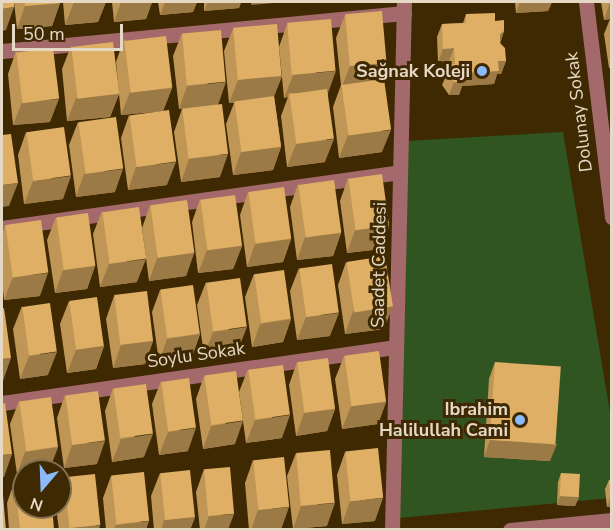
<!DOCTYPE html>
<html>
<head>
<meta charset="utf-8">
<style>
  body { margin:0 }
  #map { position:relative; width:613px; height:531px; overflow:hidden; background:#3e2902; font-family:"Nunito Sans",sans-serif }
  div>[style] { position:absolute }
  .green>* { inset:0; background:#315521 }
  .minor>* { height:15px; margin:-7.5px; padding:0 7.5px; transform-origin:7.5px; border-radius:7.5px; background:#a4696b }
  .wall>* { inset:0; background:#bf9656 }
  .shaded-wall>* { inset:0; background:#9b7a46 }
  .building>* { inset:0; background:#deaf64; transform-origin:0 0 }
  .dots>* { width:16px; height:16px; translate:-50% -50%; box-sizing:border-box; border:3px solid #3e2902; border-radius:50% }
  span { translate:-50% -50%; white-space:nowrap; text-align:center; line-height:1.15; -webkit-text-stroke:6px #3e2902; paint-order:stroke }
  .poi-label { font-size:18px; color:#e5d8c4; font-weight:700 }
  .right { translate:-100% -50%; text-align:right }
  .street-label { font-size:18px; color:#e5d8c4 }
  .frame { position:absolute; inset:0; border:3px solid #e5d8c4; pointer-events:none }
  .north { position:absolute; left:12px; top:459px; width:60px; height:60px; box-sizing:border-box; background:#3e2902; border:2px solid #816f50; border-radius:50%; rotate:199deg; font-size:16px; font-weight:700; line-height:24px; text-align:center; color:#e5d8c4 }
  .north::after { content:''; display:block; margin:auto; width:21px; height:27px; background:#8bbafc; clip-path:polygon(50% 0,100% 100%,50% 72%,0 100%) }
  .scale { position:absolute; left:12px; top:24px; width:111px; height:27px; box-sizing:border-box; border:3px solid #e5d8c4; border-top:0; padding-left:8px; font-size:18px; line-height:21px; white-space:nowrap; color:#e5d8c4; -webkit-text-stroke:4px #3e2902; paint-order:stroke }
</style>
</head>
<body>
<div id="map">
  <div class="green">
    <div style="clip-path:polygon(563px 132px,611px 418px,611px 498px,399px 518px,406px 141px)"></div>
  </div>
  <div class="minor">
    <div style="left:586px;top:2px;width:217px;rotate:83.1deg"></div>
    <div style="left:2px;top:51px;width:404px;rotate:-5.4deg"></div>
    <div style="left:2px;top:228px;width:402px;rotate:-8deg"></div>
    <div style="left:2px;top:403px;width:398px;rotate:-8.1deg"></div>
    <div style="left:392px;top:530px;width:528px;rotate:-88.7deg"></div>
    <div style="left:510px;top:530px;width:102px;rotate:-5.6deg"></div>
  </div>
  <div class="wall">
    <div style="clip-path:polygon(14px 2px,60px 2px,60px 3px,52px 26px,17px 29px)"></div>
    <div style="clip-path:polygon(63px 2px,106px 2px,98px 22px,65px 25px)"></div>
    <div style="clip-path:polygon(112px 2px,152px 2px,146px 19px,114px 22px)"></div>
    <div style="clip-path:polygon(158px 2px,197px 2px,193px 12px,160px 15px)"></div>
    <div style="clip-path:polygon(204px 2px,241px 2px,239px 8px,204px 11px)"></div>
    <div style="clip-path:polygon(515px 2px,552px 2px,548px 11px,516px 13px)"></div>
    <div style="clip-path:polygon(601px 2px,612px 2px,612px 68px,609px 68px,604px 34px,610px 19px,604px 20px)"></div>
    <div style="clip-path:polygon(466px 14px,495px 21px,504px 31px,500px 43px,506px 61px,501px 74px,497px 74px,494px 84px,462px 86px,459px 95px,449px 95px,442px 85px,450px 67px,449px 61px,438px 62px,437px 37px,442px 24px,463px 23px)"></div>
    <div style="clip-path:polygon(345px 15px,387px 63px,381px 79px,382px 152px,339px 158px,333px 107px,341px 85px,336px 38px)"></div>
    <div style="clip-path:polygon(287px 24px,328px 93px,325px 162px,287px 167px,281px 116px,288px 97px,284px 98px,279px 47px)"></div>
    <div style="clip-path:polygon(233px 29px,282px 76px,274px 96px,281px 147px,273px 170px,233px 175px,226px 124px,234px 103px,229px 103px,224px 51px)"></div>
    <div style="clip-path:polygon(182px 33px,218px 104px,220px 177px,181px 182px,174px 132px,182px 109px,194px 107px,179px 109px,173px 56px)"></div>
    <div style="clip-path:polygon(124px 39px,172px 88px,163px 111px,121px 115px,116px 62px)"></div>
    <div style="clip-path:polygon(71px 46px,119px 94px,110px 117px,67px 121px,62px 69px)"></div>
    <div style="clip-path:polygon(16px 51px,50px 122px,13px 125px,8px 74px)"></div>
    <div style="clip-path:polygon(129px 115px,167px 185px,128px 190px,121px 138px)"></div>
    <div style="clip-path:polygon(78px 122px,115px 192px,76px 197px,69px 145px)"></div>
    <div style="clip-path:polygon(26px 132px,63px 199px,24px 204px,18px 155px)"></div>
    <div style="clip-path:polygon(348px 178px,389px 226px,381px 249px,347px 253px,340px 201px)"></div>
    <div style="clip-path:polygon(298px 184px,341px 233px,333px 256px,297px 260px,290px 207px)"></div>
    <div style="clip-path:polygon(248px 192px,291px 239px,283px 262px,247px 267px,240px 215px)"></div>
    <div style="clip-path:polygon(200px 199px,242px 246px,233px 269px,198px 273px,192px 222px)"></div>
    <div style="clip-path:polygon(150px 205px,194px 253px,186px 276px,149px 281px,142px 228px)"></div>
    <div style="clip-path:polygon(102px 211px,137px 282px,100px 287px,93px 234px)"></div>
    <div style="clip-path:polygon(56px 217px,95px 266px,87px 289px,55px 293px,47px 240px)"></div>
    <div style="clip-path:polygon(5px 225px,40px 296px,4px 300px,2px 280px,2px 236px)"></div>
    <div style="clip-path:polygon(346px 262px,384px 329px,345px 334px,338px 285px)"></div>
    <div style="clip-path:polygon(299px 268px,330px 336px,297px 340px,290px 291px)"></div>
    <div style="clip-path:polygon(254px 274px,291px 319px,283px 342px,252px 347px,245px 297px)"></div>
    <div style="clip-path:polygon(206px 282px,238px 350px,204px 355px,197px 305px)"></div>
    <div style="clip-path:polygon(160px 290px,200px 334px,192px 357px,159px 362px,152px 312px)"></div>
    <div style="clip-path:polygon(114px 296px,153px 341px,145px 364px,113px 368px,106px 319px)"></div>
    <div style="clip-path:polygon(69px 301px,104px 346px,96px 369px,67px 373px,60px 324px)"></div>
    <div style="clip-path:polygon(22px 306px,48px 375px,20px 379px,13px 329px)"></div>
    <div style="clip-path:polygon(344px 356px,386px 402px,378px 424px,342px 429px,335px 379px)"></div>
    <div style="clip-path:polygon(297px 362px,335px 409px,327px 431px,296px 436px,289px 385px)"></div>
    <div style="clip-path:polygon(495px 362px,550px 461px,484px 457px,489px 379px)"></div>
    <div style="clip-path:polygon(248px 369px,282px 438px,246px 443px,239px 392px)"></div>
    <div style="clip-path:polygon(204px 376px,235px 444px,203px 449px,196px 399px)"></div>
    <div style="clip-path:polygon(161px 381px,188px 451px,159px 455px,152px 404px)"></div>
    <div style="clip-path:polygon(113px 388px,144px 457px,112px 462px,105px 411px)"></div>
    <div style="clip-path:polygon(65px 395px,97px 464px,64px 468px,57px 418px)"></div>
    <div style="clip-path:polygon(19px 401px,58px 447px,49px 470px,17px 474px,10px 424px)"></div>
    <div style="clip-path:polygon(345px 452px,375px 521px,342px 524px,337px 475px)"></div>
    <div style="clip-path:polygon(296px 453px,327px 526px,293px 529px,287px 476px)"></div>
    <div style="clip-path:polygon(253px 460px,281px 530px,249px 530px,245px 483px)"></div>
    <div style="clip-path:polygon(204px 469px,228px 530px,200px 530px,196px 492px)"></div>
    <div style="clip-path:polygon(160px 473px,195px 517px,190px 530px,154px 530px,151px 496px)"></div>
    <div style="clip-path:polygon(561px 473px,579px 497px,575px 506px,557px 505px,558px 482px)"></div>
    <div style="clip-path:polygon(111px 476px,146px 530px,106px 530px,103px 498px)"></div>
    <div style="clip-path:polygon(64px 477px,99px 530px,59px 530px,56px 507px,60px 507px,60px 488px)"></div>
    <div style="clip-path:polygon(15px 480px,54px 529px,9px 530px,7px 503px)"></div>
    <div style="clip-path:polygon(609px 480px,612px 480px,612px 507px,607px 507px,605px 489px)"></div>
  </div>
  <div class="shaded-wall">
    <div style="clip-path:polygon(74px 2px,106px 2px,98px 22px,65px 25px)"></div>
    <div style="clip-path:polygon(121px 2px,152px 2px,146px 19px,114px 22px)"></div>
    <div style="clip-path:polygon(165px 2px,197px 2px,193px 12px,160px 15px)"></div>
    <div style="clip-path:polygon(208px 2px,241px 2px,239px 8px,204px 11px)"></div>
    <div style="clip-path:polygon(252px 2px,285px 2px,251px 5px)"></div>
    <div style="clip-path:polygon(520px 2px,552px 2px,548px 11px,516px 13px)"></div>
    <div style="clip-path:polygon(610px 2px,612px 2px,612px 15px,610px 19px,604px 20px)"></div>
    <div style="clip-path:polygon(60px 3px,52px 26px,17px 29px,25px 6px)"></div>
    <div style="clip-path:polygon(14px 7px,6px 30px,2px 31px,2px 9px)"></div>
    <div style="clip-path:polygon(504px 31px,500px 44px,500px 34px)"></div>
    <div style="clip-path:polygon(454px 48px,449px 61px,438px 62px,443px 49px)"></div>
    <div style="clip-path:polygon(498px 61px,506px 61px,501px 74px,497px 74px,494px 84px,462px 86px,459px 95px,449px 95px,454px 82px,463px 73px)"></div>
    <div style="clip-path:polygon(387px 63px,379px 86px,341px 89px,350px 66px)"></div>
    <div style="clip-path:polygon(336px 71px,328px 93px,289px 93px,288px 97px,284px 98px,293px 75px)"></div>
    <div style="clip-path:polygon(282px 76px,273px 99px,229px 103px,238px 80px)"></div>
    <div style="clip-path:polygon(226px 82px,218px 105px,179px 109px,187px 86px)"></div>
    <div style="clip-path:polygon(172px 88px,163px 111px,121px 115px,130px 92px)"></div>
    <div style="clip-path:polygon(119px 94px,110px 117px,67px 121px,76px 98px)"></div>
    <div style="clip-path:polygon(59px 99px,50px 122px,13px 125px,22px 102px)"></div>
    <div style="clip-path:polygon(391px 130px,382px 152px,339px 158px,348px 135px)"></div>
    <div style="clip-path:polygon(334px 139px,325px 162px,287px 167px,296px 144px)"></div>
    <div style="clip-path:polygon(281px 147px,273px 170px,233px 175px,241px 152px)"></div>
    <div style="clip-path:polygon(228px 154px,220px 177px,181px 182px,189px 159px)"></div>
    <div style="clip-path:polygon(176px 162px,167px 185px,128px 190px,136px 167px)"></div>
    <div style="clip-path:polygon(123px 169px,115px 192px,76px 197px,84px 174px)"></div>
    <div style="clip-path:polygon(71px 176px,63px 199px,24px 204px,33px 181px)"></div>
    <div style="clip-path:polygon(18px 183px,9px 206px,2px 207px,2px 185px)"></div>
    <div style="clip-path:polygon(389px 226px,381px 249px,347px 253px,355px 230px)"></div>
    <div style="clip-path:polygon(341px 233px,333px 256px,297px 260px,305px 237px)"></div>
    <div style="clip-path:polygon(291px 239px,283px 262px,247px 267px,255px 244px)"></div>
    <div style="clip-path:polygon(242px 246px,233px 269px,198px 273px,207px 250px)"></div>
    <div style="clip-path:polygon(194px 253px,186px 276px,149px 281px,157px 258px)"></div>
    <div style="clip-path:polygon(146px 259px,137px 282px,100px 287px,109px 264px)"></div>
    <div style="clip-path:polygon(95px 266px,87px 289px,55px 293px,63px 270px)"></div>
    <div style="clip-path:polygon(48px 273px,40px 296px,4px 300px,13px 277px)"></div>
    <div style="clip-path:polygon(393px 306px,384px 329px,345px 334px,353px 311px)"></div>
    <div style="clip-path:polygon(339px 313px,330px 336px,297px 340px,306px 317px)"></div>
    <div style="clip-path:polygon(291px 319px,283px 342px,252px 347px,260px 324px)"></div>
    <div style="clip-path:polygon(247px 327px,238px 350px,204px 355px,213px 332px)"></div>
    <div style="clip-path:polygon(200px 334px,192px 357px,159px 362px,167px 339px)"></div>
    <div style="clip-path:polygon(153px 341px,145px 364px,113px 368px,121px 345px)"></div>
    <div style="clip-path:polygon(104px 346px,96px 369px,67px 373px,76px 350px)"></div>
    <div style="clip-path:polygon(57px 352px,48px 375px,20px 379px,29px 356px)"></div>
    <div style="clip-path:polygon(11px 358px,3px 381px,2px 381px,2px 359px)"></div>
    <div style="clip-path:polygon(386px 402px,378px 424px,342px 429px,351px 406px)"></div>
    <div style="clip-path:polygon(335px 409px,327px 431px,296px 436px,304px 413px)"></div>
    <div style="clip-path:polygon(290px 415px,282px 438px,246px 443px,255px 420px)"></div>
    <div style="clip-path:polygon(243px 421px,235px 444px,203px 449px,211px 426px)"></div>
    <div style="clip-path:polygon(196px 428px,188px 451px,159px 455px,168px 432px)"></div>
    <div style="clip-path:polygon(153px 434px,144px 457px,112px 462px,121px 439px)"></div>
    <div style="clip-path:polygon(490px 440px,557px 444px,550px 461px,484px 457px)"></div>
    <div style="clip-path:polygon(105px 441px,97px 464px,64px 468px,72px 445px)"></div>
    <div style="clip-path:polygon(58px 447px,49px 470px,24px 471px,24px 474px,17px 474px,25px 452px)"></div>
    <div style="clip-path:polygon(12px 454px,4px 477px,2px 477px,2px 455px)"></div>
    <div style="clip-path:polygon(560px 496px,579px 497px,575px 506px,557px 505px)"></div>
    <div style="clip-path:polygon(383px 498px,375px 521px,342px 524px,350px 501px)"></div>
    <div style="clip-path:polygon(610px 498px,612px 498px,612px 507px,607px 507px)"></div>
    <div style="clip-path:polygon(335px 503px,327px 526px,293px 529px,301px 506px)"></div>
    <div style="clip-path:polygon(289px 507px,281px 530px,251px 530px,258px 510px)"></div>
    <div style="clip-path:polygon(234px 514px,228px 530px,204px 530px,209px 516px)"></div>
    <div style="clip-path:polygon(195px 517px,190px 530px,161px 530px,164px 520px)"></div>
    <div style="clip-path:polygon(149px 521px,146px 530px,114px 530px,116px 525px)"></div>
    <div style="clip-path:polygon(100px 525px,99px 530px,69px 530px,69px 528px)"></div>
  </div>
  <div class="building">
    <div style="clip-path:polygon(2px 2px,14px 2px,14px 7px,2px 9px)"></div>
    <div style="clip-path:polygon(25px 2px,60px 2px,60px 3px,25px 6px)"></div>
    <div style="left:382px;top:11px;width:52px;height:37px;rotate:85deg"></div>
    <div style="clip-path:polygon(495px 13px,495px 21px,504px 20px,504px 31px,500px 34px,500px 43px,505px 48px,506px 61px,498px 61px,499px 71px,463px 73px,464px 82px,454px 82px,447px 71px,451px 64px,455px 64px,454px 48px,443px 49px,442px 24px,466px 23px,466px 14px)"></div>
    <div style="left:331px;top:19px;width:52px;height:44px;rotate:85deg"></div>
    <div style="left:277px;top:24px;width:52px;height:44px;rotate:85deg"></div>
    <div style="left:221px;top:30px;width:52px;height:39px;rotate:85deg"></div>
    <div style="left:166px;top:36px;width:52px;height:42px;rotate:83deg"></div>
    <div style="left:113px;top:42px;width:52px;height:42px;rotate:83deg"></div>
    <div style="left:53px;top:48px;width:51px;height:37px;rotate:83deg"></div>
    <div style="left:384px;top:79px;width:51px;height:43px;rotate:82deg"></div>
    <div style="left:327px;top:89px;width:50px;height:38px;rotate:82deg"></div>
    <div style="left:274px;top:96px;width:51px;height:40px;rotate:82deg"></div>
    <div style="left:222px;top:104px;width:50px;height:40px;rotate:83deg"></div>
    <div style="left:169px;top:110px;width:52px;height:40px;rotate:82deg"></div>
    <div style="left:116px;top:117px;width:52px;height:38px;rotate:82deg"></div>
    <div style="left:64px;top:127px;width:49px;height:38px;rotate:82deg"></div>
    <div style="clip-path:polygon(11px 134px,18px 183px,2px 185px,2px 135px)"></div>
    <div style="left:382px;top:174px;width:52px;height:34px;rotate:82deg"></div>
    <div style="left:334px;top:180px;width:53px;height:36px;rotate:82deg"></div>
    <div style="left:284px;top:187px;width:52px;height:36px;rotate:82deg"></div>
    <div style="left:235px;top:195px;width:51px;height:35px;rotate:82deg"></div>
    <div style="left:187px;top:200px;width:53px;height:37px;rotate:82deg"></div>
    <div style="left:139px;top:207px;width:52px;height:37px;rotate:82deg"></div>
    <div style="left:88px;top:213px;width:53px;height:32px;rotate:82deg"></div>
    <div style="left:41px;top:220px;width:53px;height:36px;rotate:82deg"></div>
    <div style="left:385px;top:256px;width:51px;height:39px;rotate:81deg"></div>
    <div style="left:332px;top:264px;width:49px;height:33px;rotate:82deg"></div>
    <div style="left:284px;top:270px;width:49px;height:30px;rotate:82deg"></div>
    <div style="left:240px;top:278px;width:49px;height:34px;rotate:82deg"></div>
    <div style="left:193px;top:285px;width:49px;height:33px;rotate:82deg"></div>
    <div style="left:147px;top:291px;width:50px;height:33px;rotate:83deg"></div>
    <div style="left:97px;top:297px;width:49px;height:28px;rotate:82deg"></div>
    <div style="left:50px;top:303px;width:49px;height:28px;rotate:82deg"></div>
    <div style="clip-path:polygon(4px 308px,11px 358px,2px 359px,2px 309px)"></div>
    <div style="left:379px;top:351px;width:51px;height:35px;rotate:82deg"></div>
    <div style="left:328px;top:358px;width:51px;height:31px;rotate:82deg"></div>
    <div style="left:495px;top:362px;width:66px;height:78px;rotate:4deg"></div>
    <div style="left:283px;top:365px;width:50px;height:35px;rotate:82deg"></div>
    <div style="left:236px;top:371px;width:50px;height:32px;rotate:82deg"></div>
    <div style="left:189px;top:378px;width:50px;height:28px;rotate:82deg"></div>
    <div style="left:146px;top:384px;width:50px;height:33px;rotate:82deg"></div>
    <div style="left:98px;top:391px;width:50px;height:33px;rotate:82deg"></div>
    <div style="left:51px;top:397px;width:50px;height:32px;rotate:82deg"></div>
    <div style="clip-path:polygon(5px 403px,12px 454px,2px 455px,2px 404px)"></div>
    <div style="left:378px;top:448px;width:50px;height:33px;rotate:84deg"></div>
    <div style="left:330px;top:450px;width:53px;height:34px;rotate:85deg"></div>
    <div style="left:284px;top:457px;width:50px;height:31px;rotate:84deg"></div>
    <div style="left:230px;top:467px;width:47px;height:26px;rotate:85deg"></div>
    <div style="left:190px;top:470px;width:47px;height:30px;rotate:84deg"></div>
    <div style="left:144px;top:472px;width:49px;height:33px;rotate:84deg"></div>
    <div style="left:561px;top:473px;width:19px;height:23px;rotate:3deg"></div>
    <div style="left:95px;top:474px;width:51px;height:31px;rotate:84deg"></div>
    <div style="clip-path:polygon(15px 480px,24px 480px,24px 507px,52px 507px,54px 529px,20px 530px)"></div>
    <div style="clip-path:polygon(609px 480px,612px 480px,612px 498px,610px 498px)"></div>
    <div style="clip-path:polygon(2px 484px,6px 530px,2px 530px)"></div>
  </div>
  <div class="dots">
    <div style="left:482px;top:71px;background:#8bbafc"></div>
    <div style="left:520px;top:420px;background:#8bbafc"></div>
  </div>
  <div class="poi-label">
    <span class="right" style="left:470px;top:71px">Sağnak Koleji</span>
    <span class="right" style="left:508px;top:420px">Ibrahim<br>Halilullah Cami</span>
  </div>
  <div class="street-label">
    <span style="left:579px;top:112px;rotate:-97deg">Dolunay Sokak</span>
    <span style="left:379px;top:265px;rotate:-89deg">Saadet Caddesi</span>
    <span style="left:196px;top:355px;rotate:-8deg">Soylu Sokak</span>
  </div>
  <div class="frame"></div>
  <div class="north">N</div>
  <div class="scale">50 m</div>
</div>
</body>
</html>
